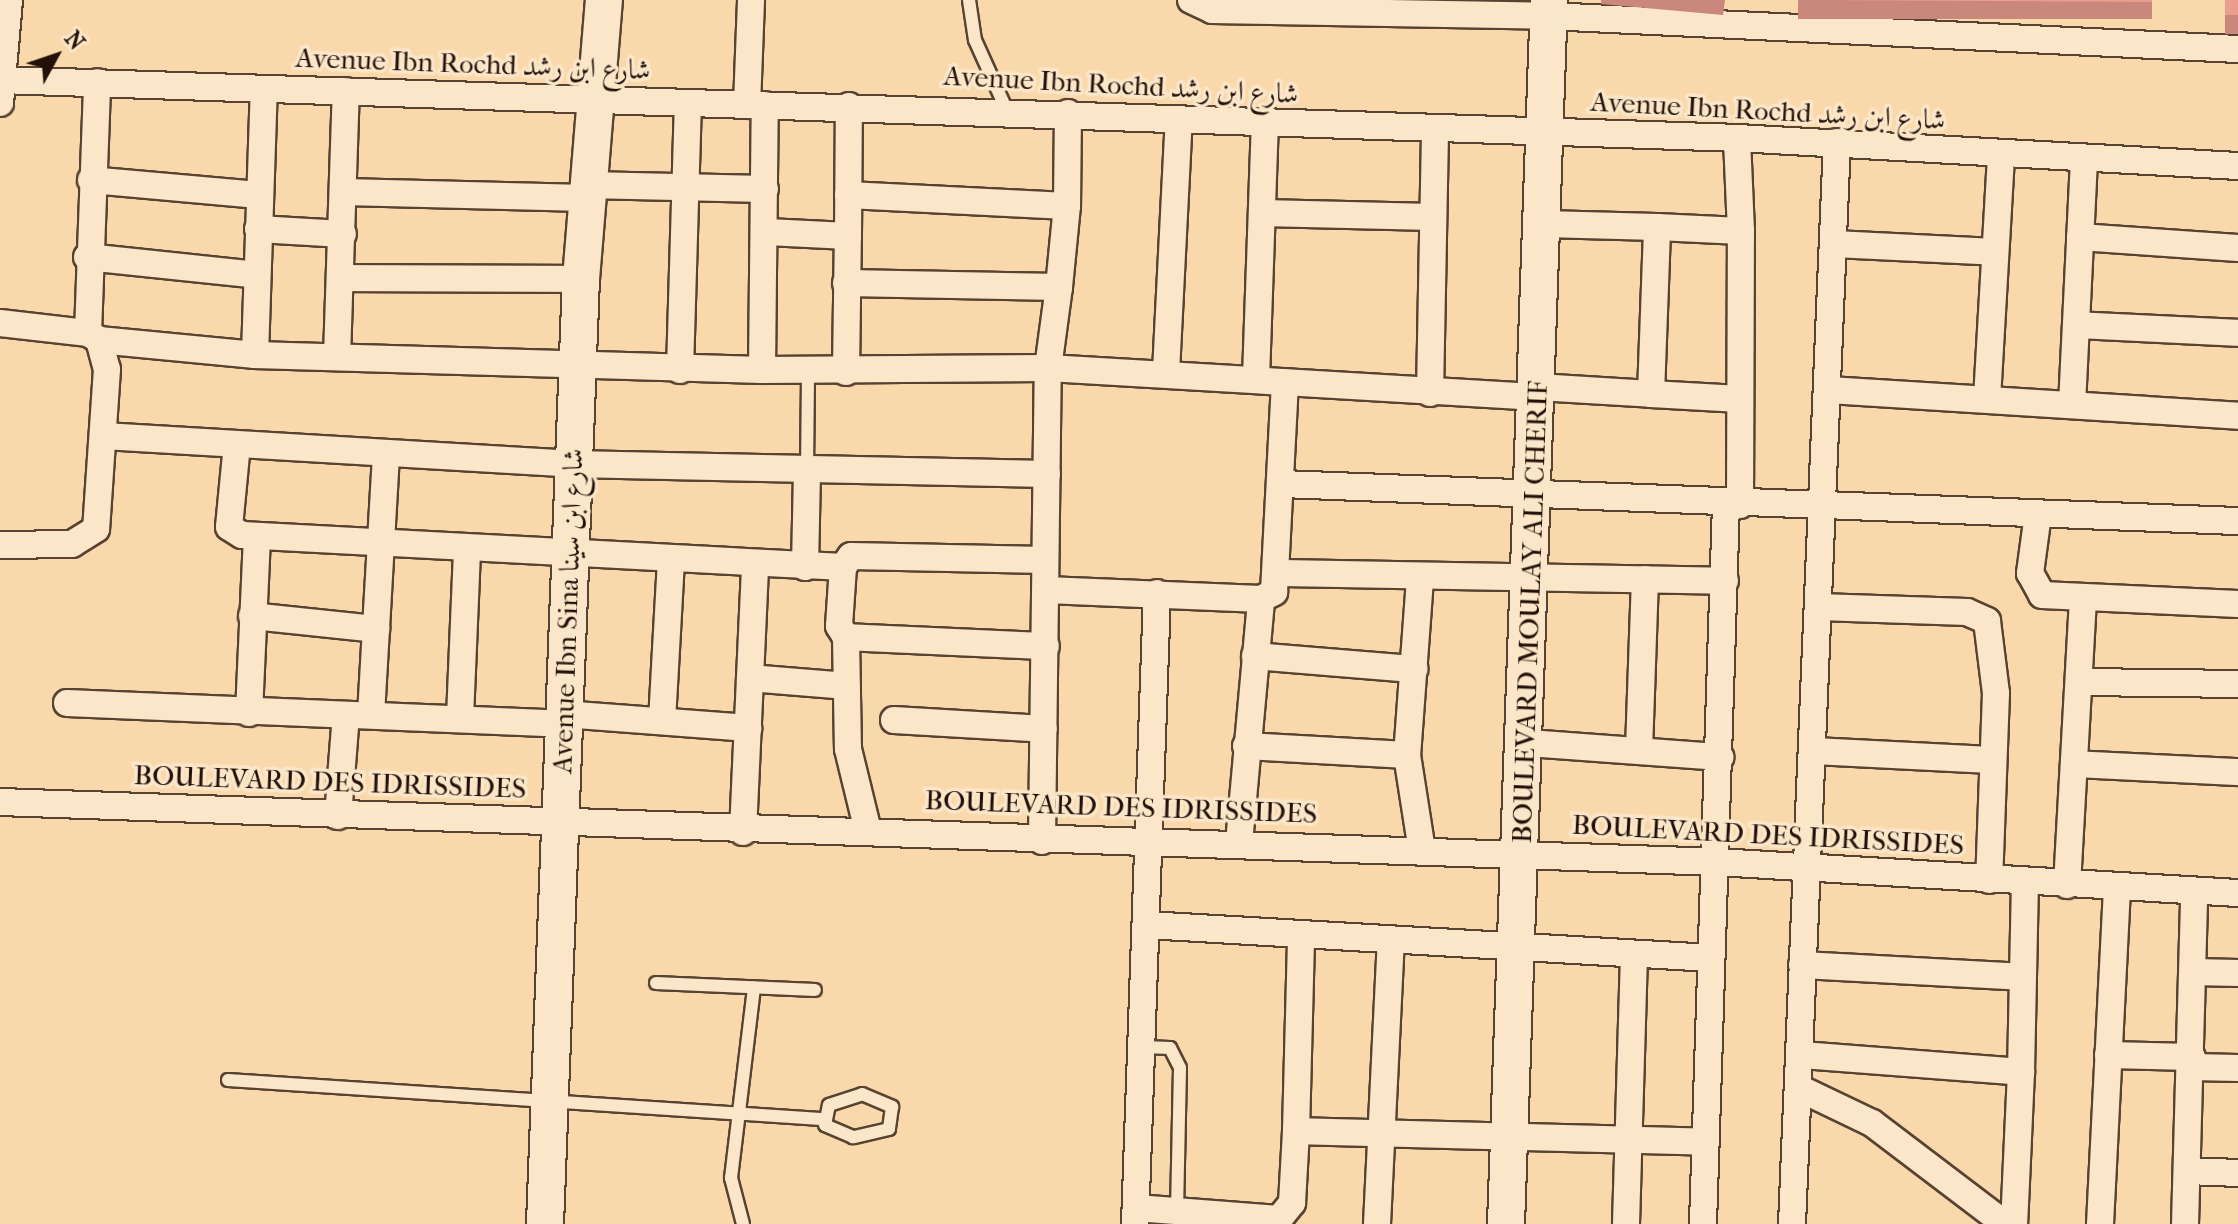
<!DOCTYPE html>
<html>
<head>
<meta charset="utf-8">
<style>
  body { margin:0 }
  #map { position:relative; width:2238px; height:1224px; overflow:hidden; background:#f9d9ac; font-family:"IM FELL French Canon",Amiri,serif }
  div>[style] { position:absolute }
  .roads { filter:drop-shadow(2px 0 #584332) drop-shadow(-2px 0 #584332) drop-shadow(0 2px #584332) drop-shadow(0 -2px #584332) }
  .lane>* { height:12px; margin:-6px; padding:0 6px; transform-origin:6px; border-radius:6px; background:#fbe6c9 }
  .street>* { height:26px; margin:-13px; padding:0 13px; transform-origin:13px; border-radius:13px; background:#fbe6c9 }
  .secondary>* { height:36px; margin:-18px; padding:0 18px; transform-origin:18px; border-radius:18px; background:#fbe6c9 }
  .wall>* { inset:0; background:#c9887b; transform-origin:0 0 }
  .building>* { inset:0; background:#ea9e8f; transform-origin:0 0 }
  span { translate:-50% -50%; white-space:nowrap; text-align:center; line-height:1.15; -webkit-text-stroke:7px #fbe6c9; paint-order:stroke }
  .street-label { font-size:28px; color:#231109 }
  .north { position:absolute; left:16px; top:16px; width:80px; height:80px; -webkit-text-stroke:6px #fbe6c9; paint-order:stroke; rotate:50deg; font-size:22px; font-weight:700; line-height:32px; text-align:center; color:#231109 }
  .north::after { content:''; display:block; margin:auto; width:28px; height:36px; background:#231109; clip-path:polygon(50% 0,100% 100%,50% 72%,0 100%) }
</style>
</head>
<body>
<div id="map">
  <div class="roads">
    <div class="lane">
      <div style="left:969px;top:0;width:40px;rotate:81.5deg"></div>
      <div style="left:975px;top:40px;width:78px;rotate:65.7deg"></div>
      <div style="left:807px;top:471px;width:100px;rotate:-89.4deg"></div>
      <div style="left:656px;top:983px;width:159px;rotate:2.5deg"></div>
      <div style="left:1143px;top:1047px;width:27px;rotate:2deg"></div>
      <div style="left:1170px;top:1048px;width:22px;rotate:63deg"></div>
      <div style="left:1180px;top:1068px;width:144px;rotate:91.2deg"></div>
      <div style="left:228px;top:1080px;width:594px;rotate:3.76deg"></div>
      <div style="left:862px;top:1094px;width:33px;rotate:23deg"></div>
      <div style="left:892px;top:1107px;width:22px;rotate:98deg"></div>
      <div style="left:889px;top:1129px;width:37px;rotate:167deg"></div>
      <div style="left:853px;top:1137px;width:30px;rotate:-157deg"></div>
      <div style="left:825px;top:1125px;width:20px;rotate:-79deg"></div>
      <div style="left:829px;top:1105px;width:35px;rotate:-18deg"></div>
      <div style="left:743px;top:1224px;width:48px;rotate:-104.6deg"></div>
      <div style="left:731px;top:1178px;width:192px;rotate:-83.1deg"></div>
    </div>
    <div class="street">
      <div style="left:1191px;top:0;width:23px;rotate:25deg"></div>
      <div style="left:1212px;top:10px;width:336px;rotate:1deg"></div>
      <div style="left:1548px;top:16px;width:691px;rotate:2.74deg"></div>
      <div style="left:0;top:80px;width:1738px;rotate:1.91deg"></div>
      <div style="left:1737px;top:138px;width:502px;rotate:3.2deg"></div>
      <div style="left:0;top:103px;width:103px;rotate:-85deg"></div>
      <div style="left:747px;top:105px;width:105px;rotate:-87.8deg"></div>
      <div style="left:91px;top:180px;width:169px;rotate:5.1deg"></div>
      <div style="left:587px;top:185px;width:178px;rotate:1.3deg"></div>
      <div style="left:344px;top:192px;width:242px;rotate:1.4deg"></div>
      <div style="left:848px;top:195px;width:219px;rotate:2.9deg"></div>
      <div style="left:1067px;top:206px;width:93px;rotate:-89.4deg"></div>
      <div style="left:1262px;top:213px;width:171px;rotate:1.3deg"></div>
      <div style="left:1544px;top:224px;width:113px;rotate:1.5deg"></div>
      <div style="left:258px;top:229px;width:85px;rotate:3.4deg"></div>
      <div style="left:767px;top:232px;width:81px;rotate:2.8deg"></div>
      <div style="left:848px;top:236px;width:130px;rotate:-89.6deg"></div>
      <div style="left:2080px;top:237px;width:158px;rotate:4deg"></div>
      <div style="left:1834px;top:244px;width:161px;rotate:2.8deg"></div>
      <div style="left:87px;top:257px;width:171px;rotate:6deg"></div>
      <div style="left:342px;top:278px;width:239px;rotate:0.2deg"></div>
      <div style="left:846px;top:283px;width:213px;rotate:1.1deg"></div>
      <div style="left:1059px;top:287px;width:81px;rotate:-84.4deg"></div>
      <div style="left:0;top:323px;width:89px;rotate:6.5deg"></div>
      <div style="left:88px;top:333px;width:13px;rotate:32deg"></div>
      <div style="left:99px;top:340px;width:30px;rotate:75deg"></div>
      <div style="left:107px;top:369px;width:160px;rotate:93.9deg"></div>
      <div style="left:96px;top:529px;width:28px;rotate:148deg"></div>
      <div style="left:72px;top:544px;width:72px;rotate:179.2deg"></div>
      <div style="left:2076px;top:325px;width:162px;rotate:2.8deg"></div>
      <div style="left:88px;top:333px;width:251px;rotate:-87.9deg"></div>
      <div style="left:99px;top:340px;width:157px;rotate:5.5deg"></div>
      <div style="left:255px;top:355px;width:507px;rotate:1.69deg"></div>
      <div style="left:762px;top:370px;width:265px;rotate:-89.4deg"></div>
      <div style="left:255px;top:355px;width:266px;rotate:-88.1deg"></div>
      <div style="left:337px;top:357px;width:266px;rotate:-88.1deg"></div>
      <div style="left:680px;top:370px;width:266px;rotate:-88.3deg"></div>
      <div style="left:762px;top:370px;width:286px;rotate:-0.4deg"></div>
      <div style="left:1048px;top:368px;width:491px;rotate:3.4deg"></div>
      <div style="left:846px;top:372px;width:136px;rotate:-89.2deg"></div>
      <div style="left:1166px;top:372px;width:253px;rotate:-87.1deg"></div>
      <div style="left:1256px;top:378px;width:254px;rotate:-88deg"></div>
      <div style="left:1538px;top:387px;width:113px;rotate:3.5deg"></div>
      <div style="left:1651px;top:394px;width:167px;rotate:-87.9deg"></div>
      <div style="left:1657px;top:227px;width:84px;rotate:2.7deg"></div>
      <div style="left:1741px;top:231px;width:93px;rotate:-92.5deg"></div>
      <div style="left:1829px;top:390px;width:410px;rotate:3.6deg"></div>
      <div style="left:1430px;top:393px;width:263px;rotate:-88.9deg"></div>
      <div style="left:1651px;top:394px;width:89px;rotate:3.2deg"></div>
      <div style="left:1987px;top:399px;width:241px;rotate:-86.7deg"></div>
      <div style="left:2072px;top:405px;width:244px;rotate:-87.2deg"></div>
      <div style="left:104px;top:436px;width:470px;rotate:3.4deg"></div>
      <div style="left:573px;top:464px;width:474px;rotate:1.2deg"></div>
      <div style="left:237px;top:444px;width:83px;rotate:95.5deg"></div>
      <div style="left:229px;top:527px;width:15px;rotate:32deg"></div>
      <div style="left:242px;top:535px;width:602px;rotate:3.05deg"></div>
      <div style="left:1282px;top:484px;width:957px;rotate:2.22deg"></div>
      <div style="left:1740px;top:505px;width:274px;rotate:-89.8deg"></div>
      <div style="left:2038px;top:514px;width:60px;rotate:97.7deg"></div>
      <div style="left:2030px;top:573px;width:25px;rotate:61deg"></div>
      <div style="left:2042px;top:595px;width:196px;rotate:2.6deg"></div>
      <div style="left:1045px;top:560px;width:194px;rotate:-178.8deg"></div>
      <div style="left:851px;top:556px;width:14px;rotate:126deg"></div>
      <div style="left:843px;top:567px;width:59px;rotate:93.9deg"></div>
      <div style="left:839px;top:626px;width:13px;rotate:58deg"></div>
      <div style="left:846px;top:637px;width:200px;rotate:2.6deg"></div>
      <div style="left:805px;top:567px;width:96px;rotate:-88.8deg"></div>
      <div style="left:1280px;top:573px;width:445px;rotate:1deg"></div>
      <div style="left:1420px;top:579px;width:176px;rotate:94.2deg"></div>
      <div style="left:1407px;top:755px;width:97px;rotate:81.1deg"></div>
      <div style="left:1046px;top:590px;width:215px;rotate:2.4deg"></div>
      <div style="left:1261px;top:599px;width:15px;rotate:-28deg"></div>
      <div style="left:1274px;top:592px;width:210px;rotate:-87deg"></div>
      <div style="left:1819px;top:607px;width:148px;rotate:1.9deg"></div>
      <div style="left:1967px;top:612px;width:22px;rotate:24deg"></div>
      <div style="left:1987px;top:621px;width:73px;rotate:82.9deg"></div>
      <div style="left:1996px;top:693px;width:187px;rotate:92.1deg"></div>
      <div style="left:252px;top:616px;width:125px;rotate:6deg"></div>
      <div style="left:846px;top:637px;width:112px;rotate:89deg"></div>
      <div style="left:848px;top:749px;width:84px;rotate:76.3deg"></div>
      <div style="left:1255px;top:656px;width:160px;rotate:4.7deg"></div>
      <div style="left:750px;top:678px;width:97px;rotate:4.7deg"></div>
      <div style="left:2079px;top:682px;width:159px;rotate:0.7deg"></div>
      <div style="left:67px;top:703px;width:496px;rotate:2.4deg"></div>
      <div style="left:249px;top:713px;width:177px;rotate:-87.4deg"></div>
      <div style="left:563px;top:714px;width:186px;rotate:4.3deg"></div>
      <div style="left:371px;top:715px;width:261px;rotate:-86.7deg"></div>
      <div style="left:460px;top:718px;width:170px;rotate:-87.6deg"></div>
      <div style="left:894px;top:720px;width:150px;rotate:3.4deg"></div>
      <div style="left:662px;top:721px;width:163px;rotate:-86.8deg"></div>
      <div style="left:1528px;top:743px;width:193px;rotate:4.2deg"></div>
      <div style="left:1246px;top:746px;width:161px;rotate:3.2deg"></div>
      <div style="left:1639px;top:750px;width:171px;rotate:-88deg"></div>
      <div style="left:1814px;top:751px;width:177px;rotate:2.9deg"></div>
      <div style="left:2074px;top:764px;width:164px;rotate:2.8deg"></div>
      <div style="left:0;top:802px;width:1718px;rotate:2deg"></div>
      <div style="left:1717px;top:862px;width:522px;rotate:3.41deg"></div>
      <div style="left:338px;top:816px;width:101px;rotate:-85.5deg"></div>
      <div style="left:743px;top:832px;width:269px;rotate:-87.4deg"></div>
      <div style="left:1042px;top:841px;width:473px;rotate:-89.3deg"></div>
      <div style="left:1048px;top:368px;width:82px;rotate:-82.3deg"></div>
      <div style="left:1239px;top:843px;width:245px;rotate:-84.8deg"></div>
      <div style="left:2067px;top:885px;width:286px;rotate:-86.8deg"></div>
      <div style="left:1147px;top:925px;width:565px;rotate:3.35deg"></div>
      <div style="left:1802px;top:965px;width:219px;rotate:3.1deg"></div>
      <div style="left:2193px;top:972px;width:45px;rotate:1.3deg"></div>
      <div style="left:1802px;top:1055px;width:220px;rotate:4.4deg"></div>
      <div style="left:2021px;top:1072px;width:152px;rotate:92.6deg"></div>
      <div style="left:2108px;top:1055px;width:84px;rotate:1.4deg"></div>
      <div style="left:2192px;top:1067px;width:46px;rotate:1.2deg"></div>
      <div style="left:2021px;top:1072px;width:190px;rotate:-88.8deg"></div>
      <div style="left:1803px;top:1090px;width:76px;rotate:25.6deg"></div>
      <div style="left:1872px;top:1123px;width:167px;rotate:37.2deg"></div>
      <div style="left:1296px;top:1131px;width:195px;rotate:-88.5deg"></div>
      <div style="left:2187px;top:1171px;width:51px;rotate:2.2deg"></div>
      <div style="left:1136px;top:1208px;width:143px;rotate:4.4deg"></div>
      <div style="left:1279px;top:1219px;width:21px;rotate:-51deg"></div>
      <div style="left:1292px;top:1203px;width:72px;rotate:-86.8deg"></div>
      <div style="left:1296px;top:1131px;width:409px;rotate:1.5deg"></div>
      <div style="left:1135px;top:1224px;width:631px;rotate:-88deg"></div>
      <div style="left:1377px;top:1224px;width:282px;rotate:-87.2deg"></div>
      <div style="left:1626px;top:1224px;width:269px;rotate:-88.3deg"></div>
      <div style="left:1703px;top:1224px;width:720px;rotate:-88.17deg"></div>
      <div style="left:1792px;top:1224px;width:1083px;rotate:-87.62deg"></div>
      <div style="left:2100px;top:1224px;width:335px;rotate:-87.1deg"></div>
      <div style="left:2185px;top:1224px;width:332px;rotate:-88.4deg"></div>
    </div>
    <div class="secondary">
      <div style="left:545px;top:1224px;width:946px;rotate:-87.82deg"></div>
      <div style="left:581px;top:279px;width:280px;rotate:-85.3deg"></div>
      <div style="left:1506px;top:1224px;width:1225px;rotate:-87.99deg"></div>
    </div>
  </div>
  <div class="wall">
    <div style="clip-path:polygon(1601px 0,1725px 0,1723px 15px,1601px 4px)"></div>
    <div style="left:1798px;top:0;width:354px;height:19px"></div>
    <div style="left:2225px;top:0;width:13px;height:34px"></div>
  </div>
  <div class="building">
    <div style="clip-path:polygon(1817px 0,2152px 0,2152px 2px)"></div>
    <div style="left:2225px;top:0;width:13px;height:15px"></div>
  </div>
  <div class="street-label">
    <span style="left:473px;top:64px;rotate:2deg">Avenue Ibn Rochd شارع ابن رشد</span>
    <span style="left:1121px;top:85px;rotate:3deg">Avenue Ibn Rochd شارع ابن رشد</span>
    <span style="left:1768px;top:111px;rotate:3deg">Avenue Ibn Rochd شارع ابن رشد</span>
    <span style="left:568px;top:611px;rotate:-88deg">Avenue Ibn Sina شارع ابن سينا</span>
    <span style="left:1530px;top:612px;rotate:-88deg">BOULEVARD MOULAY ALI CHERIF</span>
    <span style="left:330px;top:782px;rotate:2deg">BOULEVARD DES IDRISSIDES</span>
    <span style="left:1121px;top:807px;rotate:2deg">BOULEVARD DES IDRISSIDES</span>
    <span style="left:1768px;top:835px;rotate:3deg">BOULEVARD DES IDRISSIDES</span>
  </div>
  <div class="north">N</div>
</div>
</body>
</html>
